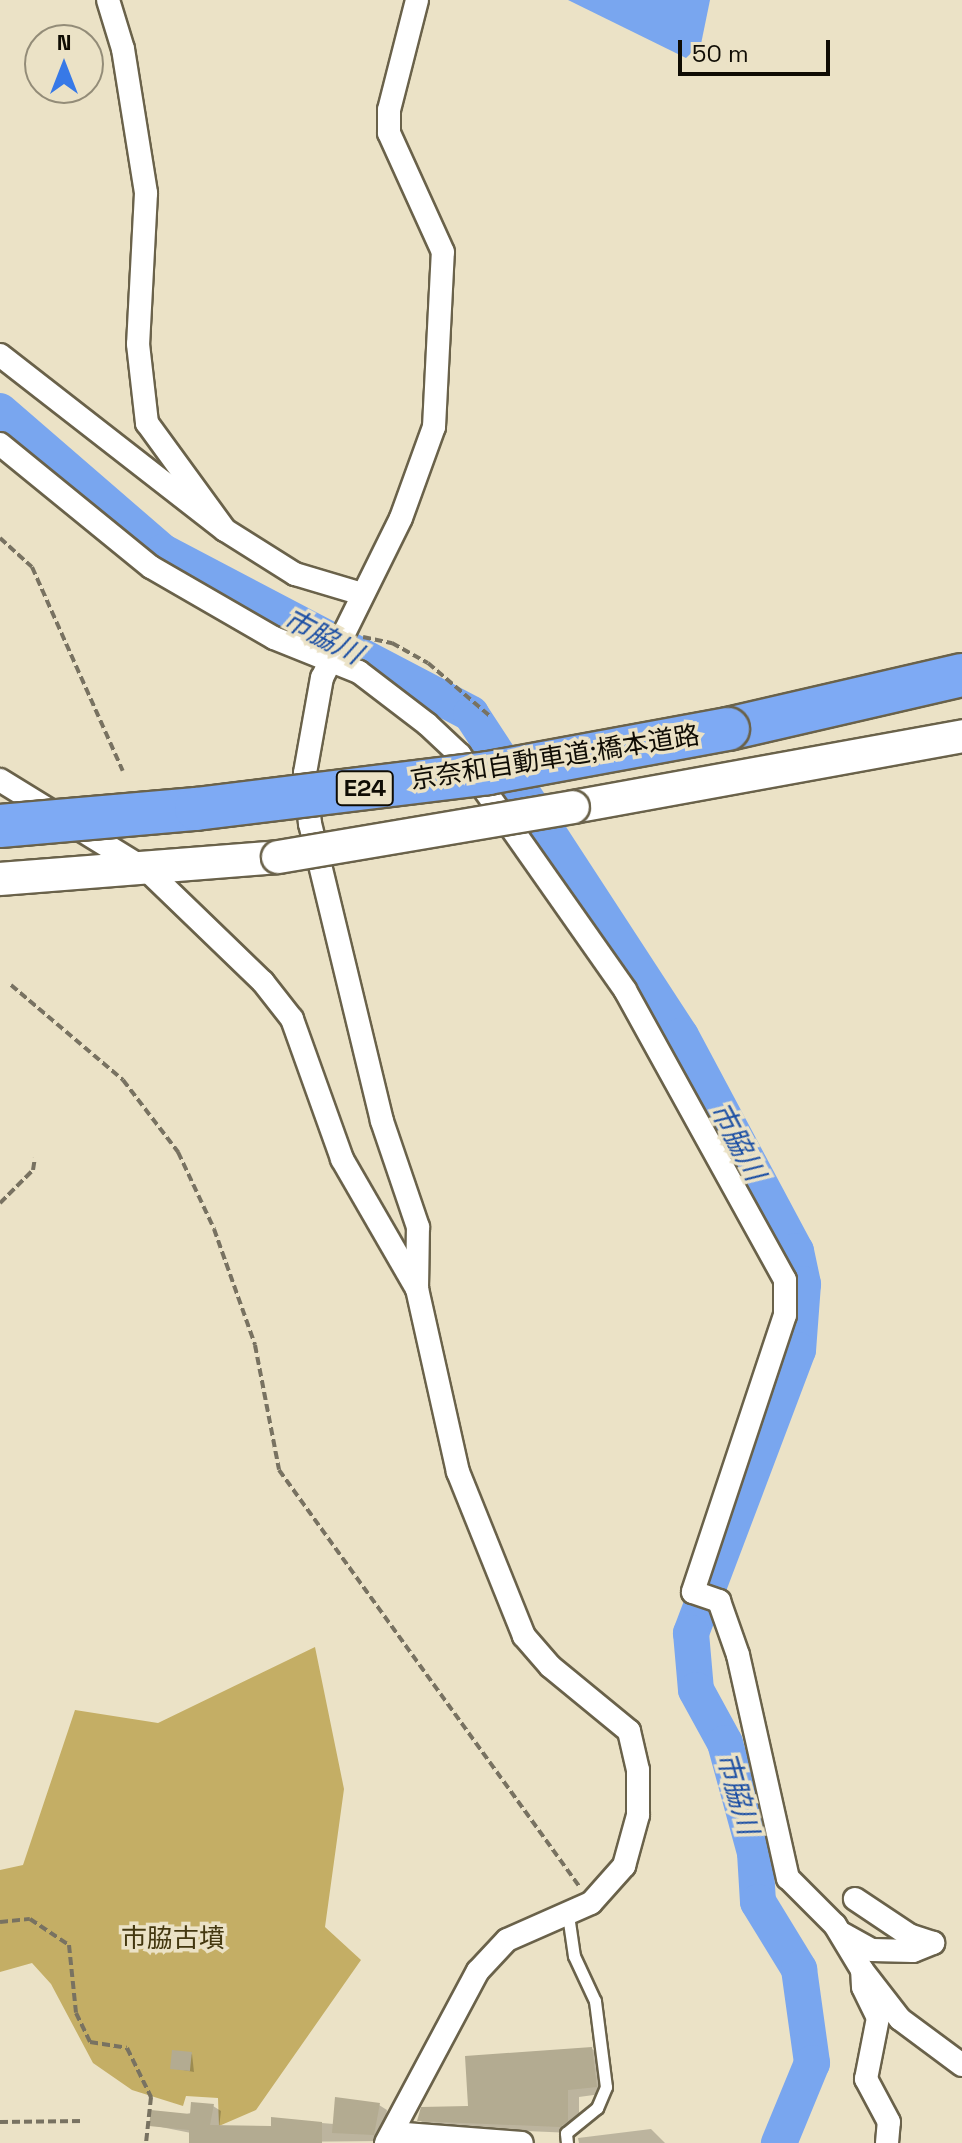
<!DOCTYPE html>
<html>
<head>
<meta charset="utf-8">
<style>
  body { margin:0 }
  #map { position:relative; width:962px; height:2143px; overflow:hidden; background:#ebe2c6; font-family:"Space Grotesk","Noto Sans JP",sans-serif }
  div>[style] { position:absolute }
  .green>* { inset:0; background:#c4ae65 }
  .water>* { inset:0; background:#79a6ef }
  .shadow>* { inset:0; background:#0003 }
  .river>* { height:36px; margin:-18px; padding:0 18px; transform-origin:18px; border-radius:18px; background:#79a6ef }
  .building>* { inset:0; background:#b3ab91; transform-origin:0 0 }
  .path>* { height:4px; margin-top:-2px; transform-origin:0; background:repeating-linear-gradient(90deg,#787261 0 8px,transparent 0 12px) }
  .roads { filter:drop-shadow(2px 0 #6a624a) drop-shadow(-2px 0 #6a624a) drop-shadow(0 2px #6a624a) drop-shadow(0 -2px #6a624a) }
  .lane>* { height:11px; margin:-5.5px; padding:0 5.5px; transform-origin:5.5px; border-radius:5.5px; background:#fff }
  .street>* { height:22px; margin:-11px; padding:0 11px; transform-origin:11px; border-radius:11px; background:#fff }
  .secondary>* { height:32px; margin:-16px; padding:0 16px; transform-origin:16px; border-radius:16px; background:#fff }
  .highway>* { height:42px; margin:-21px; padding:0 21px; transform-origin:21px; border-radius:21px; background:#7eaaf4 }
  .bridges { filter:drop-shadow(2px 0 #6a624a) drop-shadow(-2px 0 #6a624a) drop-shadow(0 2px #6a624a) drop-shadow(0 -2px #6a624a) }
  .secondary-bridge>* { height:32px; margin:-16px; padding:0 16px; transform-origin:16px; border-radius:16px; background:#fff }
  .highway-bridge>* { height:42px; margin:-21px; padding:0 21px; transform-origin:21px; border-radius:21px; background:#7eaaf4 }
  span { translate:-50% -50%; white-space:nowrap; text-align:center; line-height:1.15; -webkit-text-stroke:7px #ebe2c6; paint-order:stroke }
  .shield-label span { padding:2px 6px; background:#ebe2c6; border:2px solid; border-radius:6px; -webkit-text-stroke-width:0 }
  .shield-label { font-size:24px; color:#0f0c04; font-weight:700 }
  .street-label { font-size:26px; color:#0f0c04 }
  .park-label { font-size:26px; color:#443810 }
  .water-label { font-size:28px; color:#1c4fa4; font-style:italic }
  .north { position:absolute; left:24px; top:24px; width:80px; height:80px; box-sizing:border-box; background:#ebe2c6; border:2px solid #938c78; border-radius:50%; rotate:0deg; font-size:22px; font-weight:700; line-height:32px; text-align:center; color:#0f0c04 }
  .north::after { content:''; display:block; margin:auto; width:28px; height:36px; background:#3779e7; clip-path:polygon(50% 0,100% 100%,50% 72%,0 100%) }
  .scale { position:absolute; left:678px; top:40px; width:152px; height:36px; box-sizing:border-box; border:4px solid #0f0c04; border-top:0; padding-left:10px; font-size:24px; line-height:28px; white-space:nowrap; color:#0f0c04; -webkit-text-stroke:6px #ebe2c6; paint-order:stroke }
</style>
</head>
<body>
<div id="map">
  <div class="green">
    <div style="clip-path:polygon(315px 1647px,344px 1789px,325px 1927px,361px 1960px,256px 2110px,219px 2126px,218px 2098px,186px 2096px,183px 2106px,132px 2090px,93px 2063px,51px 1984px,32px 1963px,0 1972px,0 1870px,23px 1865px,75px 1710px,158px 1723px)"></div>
  </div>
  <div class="water">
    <div style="clip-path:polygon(568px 0,710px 0,701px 44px,686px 58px)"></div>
  </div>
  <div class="shadow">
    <div style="clip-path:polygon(592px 2049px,604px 2056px,608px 2093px,579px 2097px,579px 2128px,573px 2133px,431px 2127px,419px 2120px,470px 2108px)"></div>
    <div style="clip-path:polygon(192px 2054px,194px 2072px,172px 2068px)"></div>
    <div style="clip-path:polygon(379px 2105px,387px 2110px,382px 2141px,191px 2143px,191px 2133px,151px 2125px,213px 2106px,221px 2111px,219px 2128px,273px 2128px,273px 2119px,334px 2124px)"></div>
    <div style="clip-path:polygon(651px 2129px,665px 2143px,579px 2143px,578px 2138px)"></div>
  </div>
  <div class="river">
    <div style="left:0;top:411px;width:216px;rotate:40.9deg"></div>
    <div style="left:163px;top:552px;width:348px;rotate:27.7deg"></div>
    <div style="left:471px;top:714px;width:384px;rotate:56.9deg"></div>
    <div style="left:681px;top:1036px;width:244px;rotate:61.9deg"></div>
    <div style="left:796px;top:1251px;width:34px;rotate:78deg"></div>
    <div style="left:803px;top:1284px;width:66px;rotate:94.3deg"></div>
    <div style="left:798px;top:1350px;width:303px;rotate:110.7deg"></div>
    <div style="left:691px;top:1633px;width:57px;rotate:85deg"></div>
    <div style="left:696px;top:1690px;width:60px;rotate:61.3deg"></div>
    <div style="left:725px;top:1743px;width:114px;rotate:74.7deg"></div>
    <div style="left:755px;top:1853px;width:49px;rotate:86.5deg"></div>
    <div style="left:758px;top:1902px;width:79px;rotate:58.5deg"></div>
    <div style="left:799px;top:1969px;width:95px;rotate:82.1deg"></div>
    <div style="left:812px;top:2063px;width:87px;rotate:112.4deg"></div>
  </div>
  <div class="building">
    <div style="clip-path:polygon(592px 2047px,597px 2087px,568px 2090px,568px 2121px,560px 2127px,417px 2121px,421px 2107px,468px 2106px,465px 2056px)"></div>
    <div style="left:172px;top:2050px;width:20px;height:19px;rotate:6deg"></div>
    <div style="clip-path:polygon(335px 2097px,380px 2103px,374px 2135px,332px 2133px)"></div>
    <div style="clip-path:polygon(191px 2102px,214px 2104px,210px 2125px,271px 2126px,271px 2117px,322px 2122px,322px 2143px,189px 2143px,189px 2130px,149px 2126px,151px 2110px,190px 2114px)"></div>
  </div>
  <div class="path">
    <div style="left:0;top:538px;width:43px;rotate:42.2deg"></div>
    <div style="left:32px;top:567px;width:223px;rotate:66deg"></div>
    <div style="left:363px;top:637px;width:30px;rotate:12deg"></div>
    <div style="left:392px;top:643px;width:41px;rotate:29.1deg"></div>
    <div style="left:428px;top:663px;width:83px;rotate:40.6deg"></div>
    <div style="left:11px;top:985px;width:147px;rotate:40.3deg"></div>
    <div style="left:123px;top:1080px;width:91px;rotate:52.6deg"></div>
    <div style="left:178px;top:1152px;width:85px;rotate:64.9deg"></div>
    <div style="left:214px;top:1229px;width:123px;rotate:70.5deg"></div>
    <div style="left:255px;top:1345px;width:127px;rotate:79.1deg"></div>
    <div style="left:279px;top:1470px;width:513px;rotate:54.2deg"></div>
    <div style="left:0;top:1203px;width:47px;rotate:-45deg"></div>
    <div style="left:33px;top:1170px;width:12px;rotate:-81deg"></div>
    <div style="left:0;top:1922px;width:30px;rotate:-6deg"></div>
    <div style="left:30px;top:1919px;width:47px;rotate:33.7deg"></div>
    <div style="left:69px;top:1945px;width:68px;rotate:84.1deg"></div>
    <div style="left:76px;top:2013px;width:32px;rotate:64deg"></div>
    <div style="left:90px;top:2042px;width:37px;rotate:9deg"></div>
    <div style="left:127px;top:2048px;width:55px;rotate:63.9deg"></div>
    <div style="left:151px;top:2097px;width:46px;rotate:96.2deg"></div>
    <div style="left:0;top:2122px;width:84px;rotate:-0.7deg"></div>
  </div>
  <div class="roads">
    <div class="lane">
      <div style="left:567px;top:2143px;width:10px;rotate:-96deg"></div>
      <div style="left:566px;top:2133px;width:40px;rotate:-39deg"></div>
      <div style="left:597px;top:2108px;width:23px;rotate:-67deg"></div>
      <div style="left:606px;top:2087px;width:87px;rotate:-97.3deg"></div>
      <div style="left:595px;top:2001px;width:50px;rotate:-115deg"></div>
      <div style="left:574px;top:1956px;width:41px;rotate:-98.3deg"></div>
    </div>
    <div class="street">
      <div style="left:108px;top:0;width:51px;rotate:73deg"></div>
      <div style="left:123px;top:49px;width:146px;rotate:80.9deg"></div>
      <div style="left:146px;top:193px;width:151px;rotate:93deg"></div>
      <div style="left:138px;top:344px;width:80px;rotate:83.5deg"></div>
      <div style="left:147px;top:423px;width:132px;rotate:53.9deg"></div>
      <div style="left:0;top:355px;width:285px;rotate:37.9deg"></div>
      <div style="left:225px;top:530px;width:83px;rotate:32.2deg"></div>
      <div style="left:295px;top:574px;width:70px;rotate:16.6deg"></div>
      <div style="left:0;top:444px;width:195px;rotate:39.2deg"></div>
      <div style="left:151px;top:567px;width:142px;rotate:30deg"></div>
      <div style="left:274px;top:638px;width:92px;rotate:21.8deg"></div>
      <div style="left:359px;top:672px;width:86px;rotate:37.4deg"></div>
      <div style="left:427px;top:724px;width:45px;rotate:43.2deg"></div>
      <div style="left:460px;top:755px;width:287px;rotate:54.9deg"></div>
      <div style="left:625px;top:990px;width:331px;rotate:61.1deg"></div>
      <div style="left:785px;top:1280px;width:35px;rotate:90deg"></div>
      <div style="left:785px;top:1315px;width:292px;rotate:108.4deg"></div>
      <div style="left:693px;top:1592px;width:28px;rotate:19deg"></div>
      <div style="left:719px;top:1601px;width:57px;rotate:70.6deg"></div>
      <div style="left:738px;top:1655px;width:229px;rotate:77.4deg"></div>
      <div style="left:788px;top:1878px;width:66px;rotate:45deg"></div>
      <div style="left:835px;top:1925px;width:52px;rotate:59deg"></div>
      <div style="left:0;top:780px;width:174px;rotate:31.6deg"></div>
      <div style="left:148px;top:871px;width:160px;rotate:44deg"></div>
      <div style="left:263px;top:982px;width:47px;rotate:51.9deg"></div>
      <div style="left:292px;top:1019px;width:149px;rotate:70.3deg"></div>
      <div style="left:342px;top:1159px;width:150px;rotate:60deg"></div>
      <div style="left:843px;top:1934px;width:33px;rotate:29deg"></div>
      <div style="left:872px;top:1950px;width:41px;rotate:1.4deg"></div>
      <div style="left:913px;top:1951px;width:22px;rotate:-22deg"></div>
      <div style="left:933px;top:1943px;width:25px;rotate:-162deg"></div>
      <div style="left:909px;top:1935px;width:65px;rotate:-146.3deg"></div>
      <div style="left:392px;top:2133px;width:130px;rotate:4.4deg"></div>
      <div style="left:386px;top:2143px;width:195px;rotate:-61.9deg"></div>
      <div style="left:478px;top:1971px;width:42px;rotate:-46.9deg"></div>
      <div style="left:507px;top:1940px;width:92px;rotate:-23.8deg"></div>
      <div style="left:591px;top:1903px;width:50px;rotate:-48.3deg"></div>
      <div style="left:624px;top:1866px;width:53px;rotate:-74.6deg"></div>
      <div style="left:638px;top:1815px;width:45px;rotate:-90deg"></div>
      <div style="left:638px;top:1770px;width:40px;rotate:-103deg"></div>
      <div style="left:629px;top:1731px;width:102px;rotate:-140.6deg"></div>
      <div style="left:550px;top:1666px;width:40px;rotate:-131deg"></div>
      <div style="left:524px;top:1636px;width:177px;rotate:-111.9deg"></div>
      <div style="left:458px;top:1472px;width:188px;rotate:-102.6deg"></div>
      <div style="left:417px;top:1289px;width:62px;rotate:-89.1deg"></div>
      <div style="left:418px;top:1227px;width:112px;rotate:-108.8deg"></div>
      <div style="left:382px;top:1121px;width:306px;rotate:-103.6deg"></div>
      <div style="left:310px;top:824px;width:51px;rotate:-95.6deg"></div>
      <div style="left:305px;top:773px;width:97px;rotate:-79.9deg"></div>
      <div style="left:322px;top:678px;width:178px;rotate:-63.7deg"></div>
      <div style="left:401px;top:518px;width:97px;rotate:-70.1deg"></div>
      <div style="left:434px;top:427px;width:175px;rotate:-87.1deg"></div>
      <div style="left:443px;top:252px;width:131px;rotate:-114.4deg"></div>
      <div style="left:389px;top:133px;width:23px;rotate:-90deg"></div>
      <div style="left:389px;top:110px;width:114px;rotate:-75.7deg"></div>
      <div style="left:887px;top:2143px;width:21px;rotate:-85deg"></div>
      <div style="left:889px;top:2122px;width:49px;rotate:-118.1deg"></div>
      <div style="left:866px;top:2079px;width:62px;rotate:-78.9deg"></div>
      <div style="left:878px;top:2018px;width:34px;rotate:-116deg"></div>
      <div style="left:863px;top:1987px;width:17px;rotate:-93deg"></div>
      <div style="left:862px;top:1970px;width:62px;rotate:52.2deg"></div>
      <div style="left:900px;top:2019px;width:77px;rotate:36.6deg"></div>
    </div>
    <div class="secondary">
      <div style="left:573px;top:807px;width:395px;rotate:-10.3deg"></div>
      <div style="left:0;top:879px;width:279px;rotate:-4.5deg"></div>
    </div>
    <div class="highway">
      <div style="left:728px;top:729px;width:240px;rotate:-13deg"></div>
    </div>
  </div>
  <div class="bridges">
    <div class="secondary-bridge">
      <div style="left:278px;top:857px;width:299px;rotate:-9.6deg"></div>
    </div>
    <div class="highway-bridge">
      <div style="left:0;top:826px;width:197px;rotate:-5deg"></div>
      <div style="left:196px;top:809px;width:294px;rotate:-7deg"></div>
      <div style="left:488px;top:773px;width:244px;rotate:-10.4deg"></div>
    </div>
  </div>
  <div class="shield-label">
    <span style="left:365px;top:788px">E24</span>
  </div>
  <div class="street-label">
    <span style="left:555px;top:758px;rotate:-9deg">京奈和自動車道;橋本道路</span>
  </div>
  <div class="park-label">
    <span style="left:173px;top:1939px">市脇古墳</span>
  </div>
  <div class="water-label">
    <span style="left:323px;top:636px;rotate:28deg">市脇川</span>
    <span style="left:738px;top:1141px;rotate:62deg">市脇川</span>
    <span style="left:738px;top:1793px;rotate:74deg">市脇川</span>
  </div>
  <div class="north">N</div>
  <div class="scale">50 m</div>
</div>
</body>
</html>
